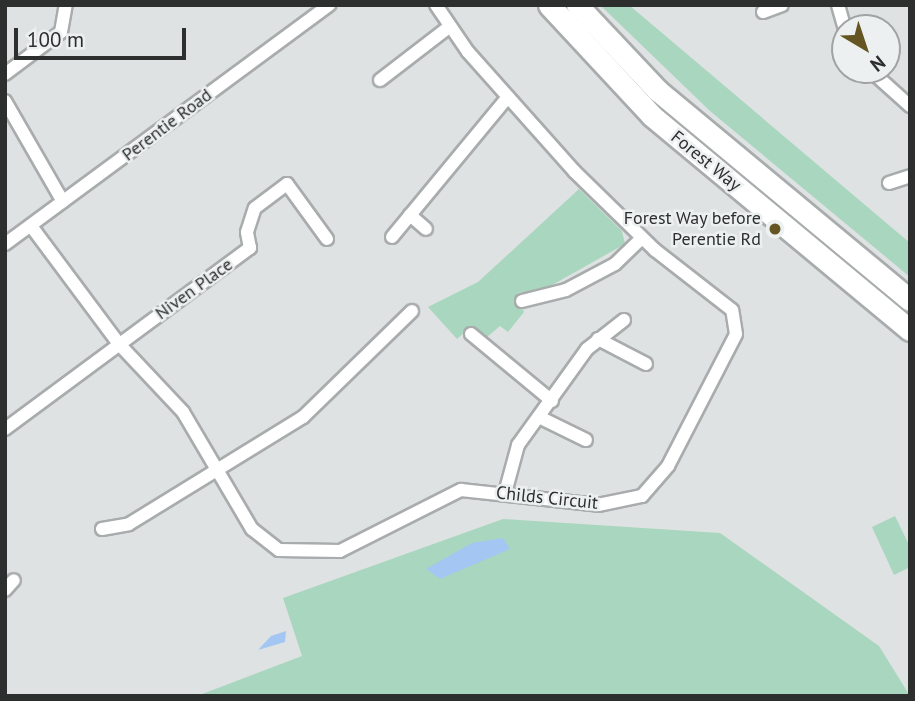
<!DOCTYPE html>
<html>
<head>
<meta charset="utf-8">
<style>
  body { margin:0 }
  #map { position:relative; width:915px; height:701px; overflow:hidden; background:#dfe2e3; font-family:"PT Sans",sans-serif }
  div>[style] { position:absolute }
  .green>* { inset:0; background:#a9d6be }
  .water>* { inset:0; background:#a3c7f2 }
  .roads { filter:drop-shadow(2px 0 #a9acad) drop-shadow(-2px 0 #a9acad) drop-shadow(0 2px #a9acad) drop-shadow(0 -2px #a9acad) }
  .street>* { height:12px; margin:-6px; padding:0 6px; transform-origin:6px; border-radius:6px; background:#fff }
  .primary>* { height:21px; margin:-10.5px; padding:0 10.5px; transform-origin:10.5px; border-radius:10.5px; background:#fff }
  .dots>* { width:19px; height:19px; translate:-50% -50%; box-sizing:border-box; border:4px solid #ecf0f0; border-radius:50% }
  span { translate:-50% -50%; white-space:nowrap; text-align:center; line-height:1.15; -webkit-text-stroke:5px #ecf0f0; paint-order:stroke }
  .street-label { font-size:18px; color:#2d2f2f }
  .poi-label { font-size:18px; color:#2d2f2f }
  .right { translate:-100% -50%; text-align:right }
  .frame { position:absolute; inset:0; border:7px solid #2d2f2f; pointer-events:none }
  .north { position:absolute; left:831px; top:14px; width:70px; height:70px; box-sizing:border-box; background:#ecf0f0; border:2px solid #a0a3a3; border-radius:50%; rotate:141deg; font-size:19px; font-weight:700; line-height:28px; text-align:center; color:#2d2f2f }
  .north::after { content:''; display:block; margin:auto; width:24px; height:32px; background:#655522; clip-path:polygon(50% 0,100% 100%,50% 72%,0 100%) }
  .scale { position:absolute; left:14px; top:28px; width:172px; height:32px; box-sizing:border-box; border:4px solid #2d2f2f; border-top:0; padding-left:9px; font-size:21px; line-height:24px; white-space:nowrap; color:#2d2f2f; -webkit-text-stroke:5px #ecf0f0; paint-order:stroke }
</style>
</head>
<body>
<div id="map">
  <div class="green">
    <div style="clip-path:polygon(600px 5px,629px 5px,910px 243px,910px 277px,710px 111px)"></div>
    <div style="clip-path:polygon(579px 189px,622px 231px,625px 244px,545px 289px,517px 293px,524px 312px,508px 332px,500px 326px,487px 337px,472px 326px,457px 339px,428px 307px,478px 282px)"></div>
    <div style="clip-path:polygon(895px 516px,910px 547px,910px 567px,894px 575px,872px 527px)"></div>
    <div style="clip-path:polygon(503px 519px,720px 533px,879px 646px,910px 696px,197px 696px,302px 656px,283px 598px)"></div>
  </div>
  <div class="water">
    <div style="clip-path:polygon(503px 538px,510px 549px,440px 579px,426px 569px,472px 543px)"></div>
    <div style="clip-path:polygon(286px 631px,285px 642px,258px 650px,271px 636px)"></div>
  </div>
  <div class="roads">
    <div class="street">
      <div style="left:838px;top:5px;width:25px;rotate:74deg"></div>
      <div style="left:763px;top:12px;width:20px;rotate:-20deg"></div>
      <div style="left:870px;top:70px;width:54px;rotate:42deg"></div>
      <div style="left:5px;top:74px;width:70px;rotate:-36.9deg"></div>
      <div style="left:61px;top:32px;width:27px;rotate:-80deg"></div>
      <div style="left:380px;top:80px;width:88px;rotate:-37.6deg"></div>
      <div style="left:5px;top:101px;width:116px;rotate:60.1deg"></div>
      <div style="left:889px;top:183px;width:22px;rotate:-18deg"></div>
      <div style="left:410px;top:215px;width:21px;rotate:41deg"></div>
      <div style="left:31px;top:226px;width:147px;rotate:53.3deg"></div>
      <div style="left:119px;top:344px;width:93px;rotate:46.7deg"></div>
      <div style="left:183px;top:412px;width:136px;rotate:59.5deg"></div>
      <div style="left:252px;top:529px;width:34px;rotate:38deg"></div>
      <div style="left:279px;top:550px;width:61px;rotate:0.9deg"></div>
      <div style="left:340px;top:551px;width:136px;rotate:-26.8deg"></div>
      <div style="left:461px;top:490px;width:138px;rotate:6.2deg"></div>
      <div style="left:598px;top:505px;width:45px;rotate:-11.6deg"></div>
      <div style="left:642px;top:496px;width:40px;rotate:-49deg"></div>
      <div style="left:668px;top:466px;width:148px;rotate:-62.7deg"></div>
      <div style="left:736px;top:334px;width:24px;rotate:-99deg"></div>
      <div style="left:732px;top:310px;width:98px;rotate:-142.1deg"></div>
      <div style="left:655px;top:250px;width:112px;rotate:-135.7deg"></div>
      <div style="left:575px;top:172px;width:161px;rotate:-131.7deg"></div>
      <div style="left:468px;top:52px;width:57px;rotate:-124.2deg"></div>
      <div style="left:392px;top:237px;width:182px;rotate:-50.4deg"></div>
      <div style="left:5px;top:244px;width:403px;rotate:-36.4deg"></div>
      <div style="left:522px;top:301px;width:45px;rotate:-14deg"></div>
      <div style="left:566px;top:290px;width:55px;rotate:-28deg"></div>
      <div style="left:615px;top:264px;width:37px;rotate:-44deg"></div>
      <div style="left:471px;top:334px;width:105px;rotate:39.6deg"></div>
      <div style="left:598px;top:339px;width:54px;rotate:27.5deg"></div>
      <div style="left:541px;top:418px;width:50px;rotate:26.1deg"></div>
      <div style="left:5px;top:429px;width:305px;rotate:-36.5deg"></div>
      <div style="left:250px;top:248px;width:16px;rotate:-101deg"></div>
      <div style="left:247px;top:232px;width:25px;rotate:-72deg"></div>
      <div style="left:255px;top:208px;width:40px;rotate:-37deg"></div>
      <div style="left:287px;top:184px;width:68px;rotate:54deg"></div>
      <div style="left:505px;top:493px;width:50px;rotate:-74.8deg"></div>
      <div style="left:518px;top:445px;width:118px;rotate:-54.3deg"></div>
      <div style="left:587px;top:349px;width:47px;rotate:-38.1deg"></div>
      <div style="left:102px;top:529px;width:27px;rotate:-10deg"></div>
      <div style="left:129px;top:524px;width:204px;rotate:-31.6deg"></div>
      <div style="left:303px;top:417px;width:152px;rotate:-44.2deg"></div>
      <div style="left:5px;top:590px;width:13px;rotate:-48deg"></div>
    </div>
    <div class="primary">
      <div style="left:549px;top:5px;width:151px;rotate:47.1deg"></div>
      <div style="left:652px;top:116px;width:335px;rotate:39.7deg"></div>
      <div style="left:577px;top:5px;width:117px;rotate:46.7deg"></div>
      <div style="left:657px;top:90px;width:329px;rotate:39.7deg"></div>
    </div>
  </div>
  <div class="dots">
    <div style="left:775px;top:229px;background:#655522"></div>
  </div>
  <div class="street-label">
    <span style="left:167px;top:125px;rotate:-37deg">Perentie Road</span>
    <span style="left:706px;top:161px;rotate:39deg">Forest Way</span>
    <span style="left:194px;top:289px;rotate:-36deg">Niven Place</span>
    <span style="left:547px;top:498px;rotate:6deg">Childs Circuit</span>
  </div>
  <div class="poi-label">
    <span class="right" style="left:761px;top:229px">Forest Way before<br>Perentie Rd</span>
  </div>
  <div class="frame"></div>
  <div class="north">N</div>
  <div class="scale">100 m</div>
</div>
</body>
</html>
